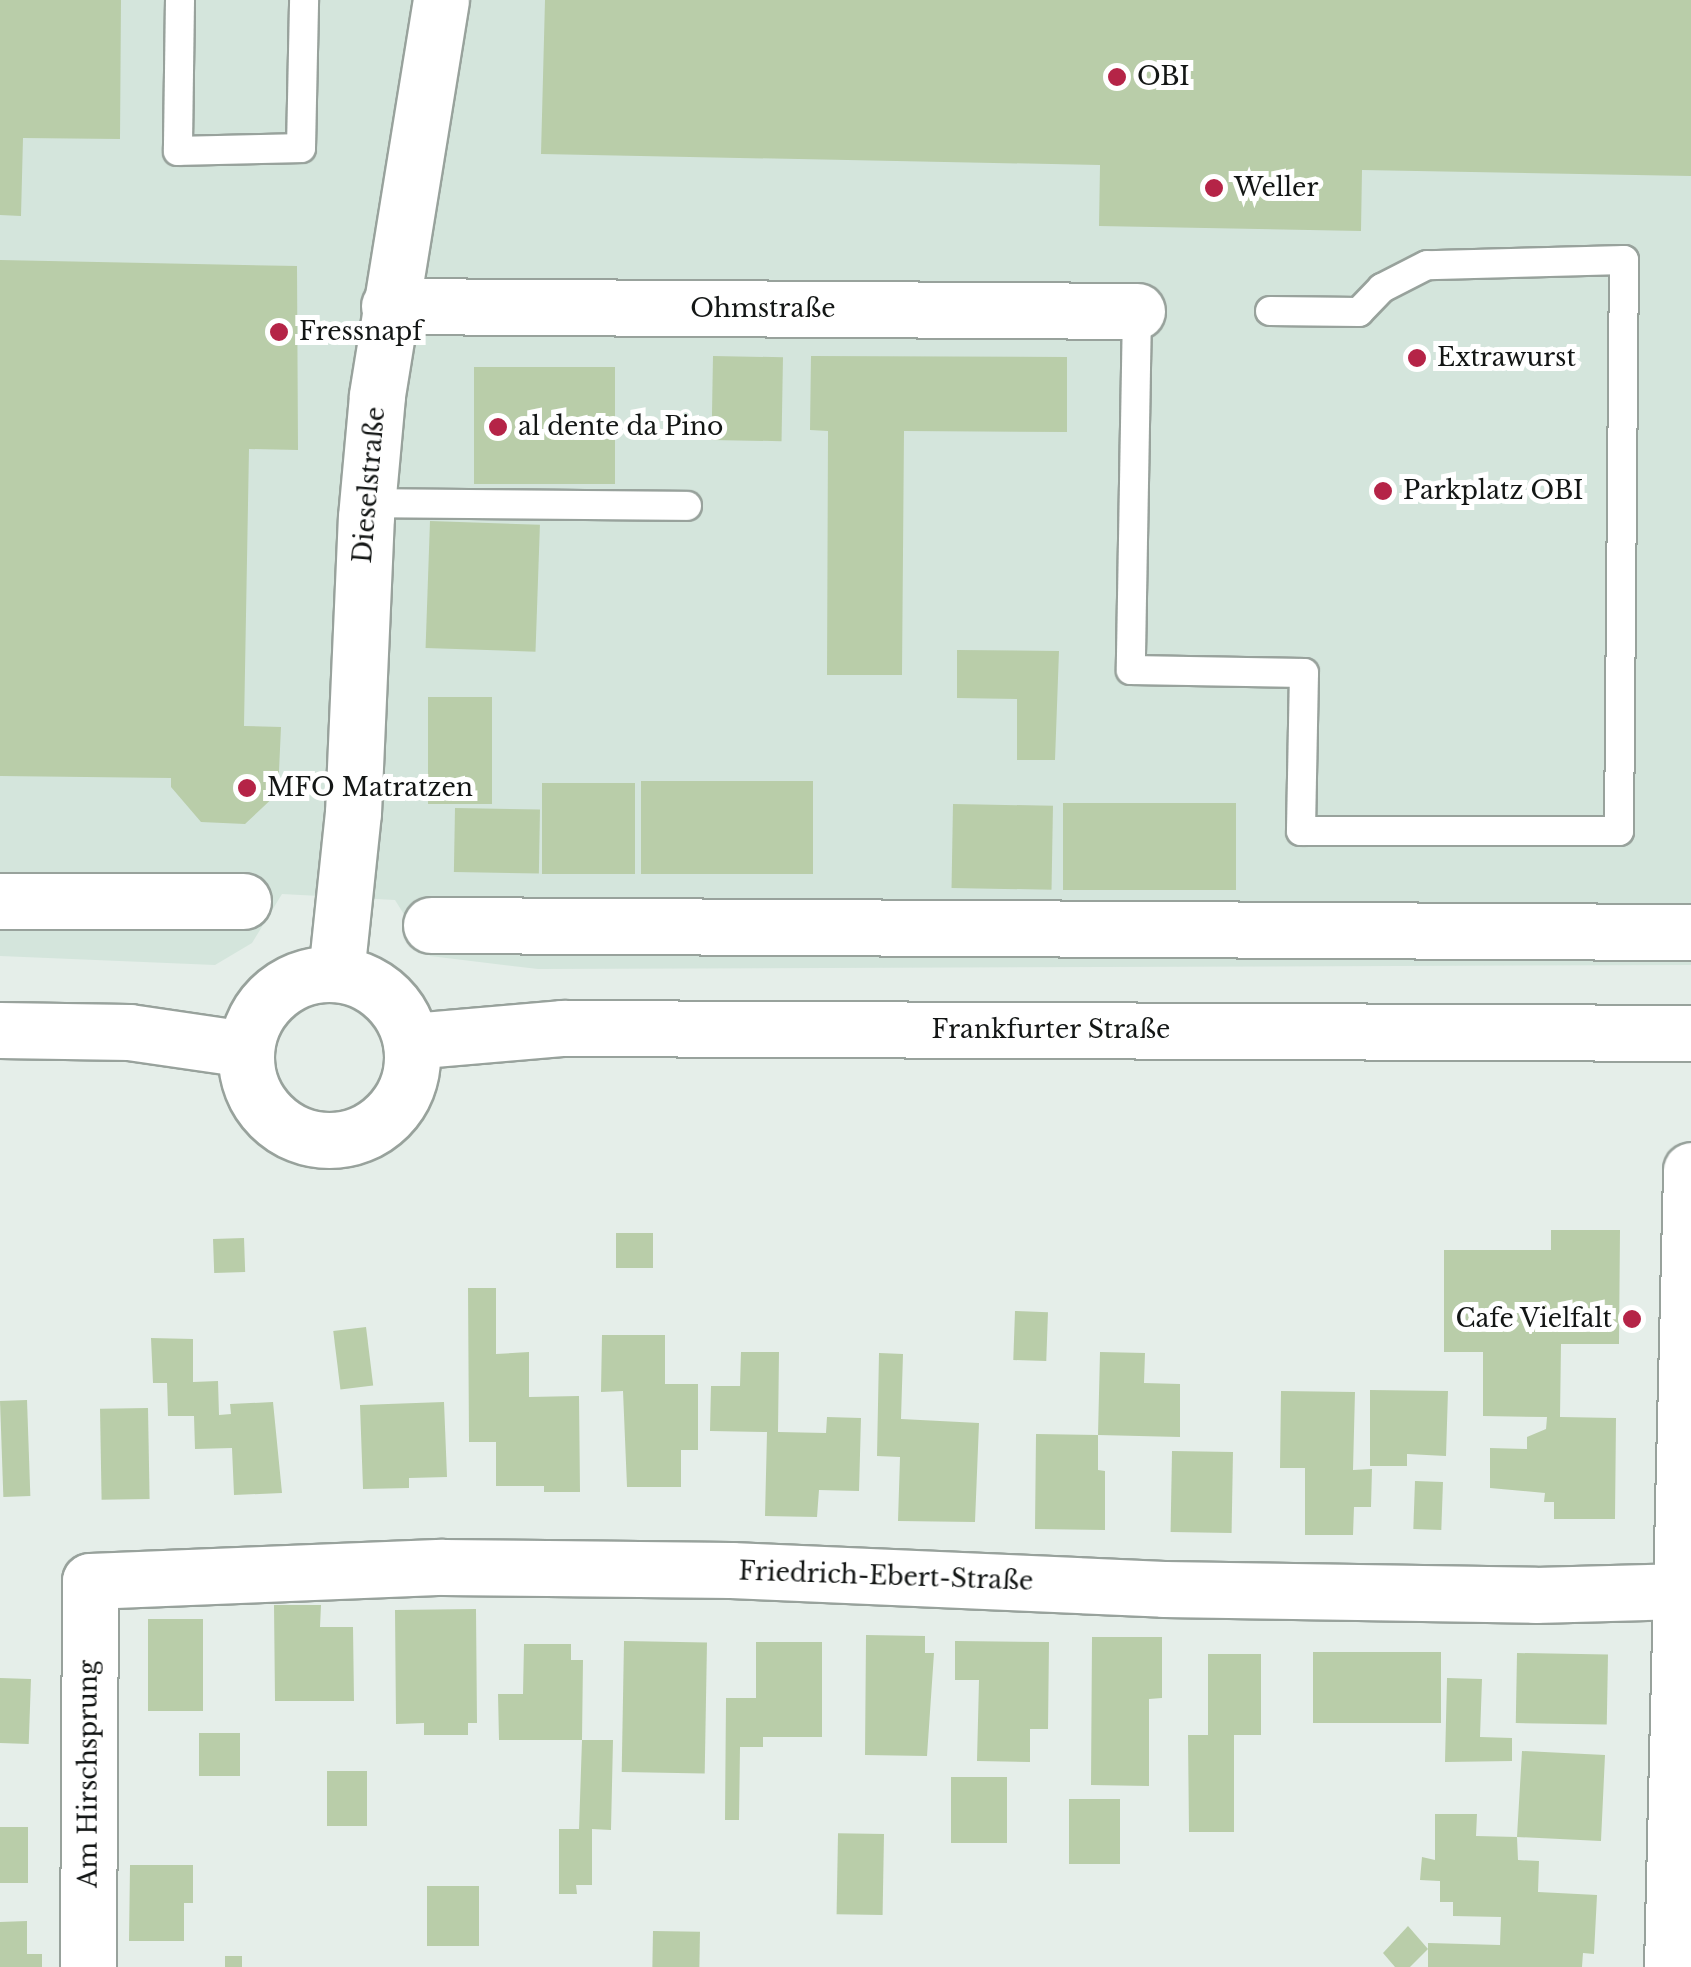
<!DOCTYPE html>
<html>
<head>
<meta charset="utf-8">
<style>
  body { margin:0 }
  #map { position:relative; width:1691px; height:1967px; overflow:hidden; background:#e5eee9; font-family:"Libre Baskerville",serif }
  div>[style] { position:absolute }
  .built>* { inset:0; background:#d4e5dc }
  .building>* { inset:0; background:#b9cda9; transform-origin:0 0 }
  .roads { filter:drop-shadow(2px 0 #98a29c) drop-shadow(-2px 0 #98a29c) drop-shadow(0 2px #98a29c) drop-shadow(0 -2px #98a29c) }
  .service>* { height:28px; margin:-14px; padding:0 14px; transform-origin:14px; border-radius:14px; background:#fff }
  .minor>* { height:55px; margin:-27.5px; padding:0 27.5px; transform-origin:27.5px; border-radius:27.5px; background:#fff }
  .tertiary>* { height:55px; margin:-27.5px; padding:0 27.5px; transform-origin:27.5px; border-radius:27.5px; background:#fff }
  .tertiary>.ring { margin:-27.5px; padding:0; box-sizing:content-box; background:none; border:55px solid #fff; border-radius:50% }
  .dots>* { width:28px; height:28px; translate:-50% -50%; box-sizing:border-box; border:5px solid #fff; border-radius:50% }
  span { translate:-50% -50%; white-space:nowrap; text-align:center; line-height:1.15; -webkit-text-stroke:10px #fff; paint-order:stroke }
  .poi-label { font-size:25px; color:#131615 }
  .left { translate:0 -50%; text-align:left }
  .right { translate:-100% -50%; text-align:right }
  .street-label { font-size:25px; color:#131615 }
</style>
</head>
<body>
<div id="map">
  <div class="built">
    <div style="clip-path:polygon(0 0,1691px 0,1691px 965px,538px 969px,430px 956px,395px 900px,282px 894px,252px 943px,215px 965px,0 956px)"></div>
  </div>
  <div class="building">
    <div style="clip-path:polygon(0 0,121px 0,120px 139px,23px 138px,21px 216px,0 215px)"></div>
    <div style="clip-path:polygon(545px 0,1691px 0,1691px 176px,1362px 170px,1361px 231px,1099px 226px,1100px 165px,541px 154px)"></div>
    <div style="clip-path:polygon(0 260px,297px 266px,298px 450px,249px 449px,244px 726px,281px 727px,278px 793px,245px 824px,201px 822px,171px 787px,171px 778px,0 776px)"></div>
    <div style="left:713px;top:356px;width:70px;height:84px;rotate:1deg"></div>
    <div style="clip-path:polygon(811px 356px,1067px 357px,1067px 432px,904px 431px,902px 675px,827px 675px,828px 431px,810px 430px)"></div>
    <div style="left:474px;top:367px;width:141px;height:117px"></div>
    <div style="left:430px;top:521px;width:110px;height:127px;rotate:2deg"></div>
    <div style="clip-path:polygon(957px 650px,1059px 651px,1055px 760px,1017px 760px,1017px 699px,957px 698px)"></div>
    <div style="left:428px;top:697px;width:64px;height:107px"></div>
    <div style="left:641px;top:781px;width:172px;height:93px"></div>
    <div style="left:542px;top:783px;width:93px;height:91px"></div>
    <div style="left:1063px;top:803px;width:173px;height:87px"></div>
    <div style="left:953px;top:804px;width:100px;height:84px;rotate:1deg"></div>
    <div style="left:455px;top:808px;width:85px;height:64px;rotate:1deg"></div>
    <div style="clip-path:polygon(1551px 1230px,1620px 1230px,1619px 1344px,1561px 1344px,1560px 1417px,1616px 1418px,1615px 1519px,1554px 1519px,1554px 1502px,1544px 1502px,1545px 1493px,1490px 1488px,1490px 1448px,1527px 1449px,1527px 1437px,1546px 1429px,1547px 1417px,1483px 1416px,1483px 1352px,1444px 1352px,1444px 1250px,1551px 1250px)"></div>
    <div style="left:616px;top:1233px;width:37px;height:35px"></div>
    <div style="left:244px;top:1238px;width:34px;height:31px;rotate:88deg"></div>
    <div style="clip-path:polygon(468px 1288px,496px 1288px,496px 1354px,529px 1352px,529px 1397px,579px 1396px,580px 1492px,544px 1492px,544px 1486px,496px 1486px,496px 1442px,469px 1442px)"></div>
    <div style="left:1015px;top:1311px;width:33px;height:49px;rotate:2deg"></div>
    <div style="left:366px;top:1327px;width:59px;height:33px;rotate:83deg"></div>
    <div style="clip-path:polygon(602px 1335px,665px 1335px,665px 1384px,698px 1384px,698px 1450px,681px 1450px,681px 1487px,627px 1487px,623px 1391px,601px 1392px)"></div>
    <div style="clip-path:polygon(151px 1338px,193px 1339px,193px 1382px,218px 1381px,219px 1415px,231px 1414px,230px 1404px,273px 1402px,282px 1493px,234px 1495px,232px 1448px,195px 1449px,194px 1416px,168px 1416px,167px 1383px,153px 1383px)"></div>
    <div style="clip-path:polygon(741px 1352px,779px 1352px,778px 1432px,826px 1433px,827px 1417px,861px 1418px,859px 1491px,819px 1490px,817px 1517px,765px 1516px,767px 1432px,710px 1431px,711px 1386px,740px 1386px)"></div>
    <div style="clip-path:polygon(1100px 1352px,1145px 1353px,1144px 1383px,1180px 1384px,1180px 1437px,1098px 1435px)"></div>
    <div style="clip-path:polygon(879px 1353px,903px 1354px,901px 1419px,979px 1423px,975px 1522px,898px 1521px,900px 1457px,877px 1456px)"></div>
    <div style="clip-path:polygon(1370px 1390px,1448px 1391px,1446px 1456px,1407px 1454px,1407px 1466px,1370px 1466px)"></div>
    <div style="clip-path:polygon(1281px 1391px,1355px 1392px,1353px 1470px,1372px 1469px,1371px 1507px,1354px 1507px,1353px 1535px,1305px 1535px,1305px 1468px,1280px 1468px)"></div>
    <div style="left:27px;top:1400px;width:96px;height:27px;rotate:88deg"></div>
    <div style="clip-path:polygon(444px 1402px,447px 1477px,409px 1478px,409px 1488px,363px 1489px,360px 1405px)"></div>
    <div style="left:148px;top:1408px;width:91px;height:48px;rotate:89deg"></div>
    <div style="clip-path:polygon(1036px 1434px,1098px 1435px,1098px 1470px,1105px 1471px,1105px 1530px,1035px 1529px)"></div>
    <div style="left:1172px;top:1451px;width:61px;height:81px;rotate:1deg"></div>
    <div style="left:1415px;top:1481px;width:28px;height:48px;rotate:2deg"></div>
    <div style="clip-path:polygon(274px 1605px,321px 1605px,320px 1627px,353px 1627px,354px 1701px,275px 1701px)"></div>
    <div style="clip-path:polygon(476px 1609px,477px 1723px,468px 1723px,468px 1735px,424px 1735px,424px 1723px,396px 1724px,395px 1610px)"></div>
    <div style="left:148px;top:1619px;width:55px;height:92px"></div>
    <div style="clip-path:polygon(866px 1635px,925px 1636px,925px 1653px,934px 1653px,927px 1756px,865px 1755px)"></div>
    <div style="clip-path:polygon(1092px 1637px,1162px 1637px,1162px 1698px,1149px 1699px,1149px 1786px,1091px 1785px)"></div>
    <div style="left:624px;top:1641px;width:83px;height:131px;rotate:1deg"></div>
    <div style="clip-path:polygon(955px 1641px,1049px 1642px,1048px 1729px,1030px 1729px,1030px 1762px,977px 1761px,979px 1680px,955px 1680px)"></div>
    <div style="clip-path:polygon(756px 1642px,822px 1642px,822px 1737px,763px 1737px,763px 1747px,740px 1747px,739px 1820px,725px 1820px,726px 1698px,756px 1698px)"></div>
    <div style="clip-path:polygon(524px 1644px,571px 1644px,571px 1660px,583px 1660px,582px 1740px,499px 1740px,498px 1694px,523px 1694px)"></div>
    <div style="left:1313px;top:1652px;width:128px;height:71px"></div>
    <div style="left:1517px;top:1653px;width:91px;height:70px;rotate:1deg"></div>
    <div style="clip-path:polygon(1208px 1654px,1261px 1654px,1261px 1735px,1234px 1735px,1234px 1832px,1189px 1832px,1188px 1735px,1208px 1735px)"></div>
    <div style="left:0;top:1678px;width:31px;height:65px;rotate:2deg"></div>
    <div style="clip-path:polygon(1447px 1678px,1482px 1679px,1480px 1737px,1512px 1738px,1512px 1761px,1445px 1762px)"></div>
    <div style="left:240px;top:1733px;width:43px;height:41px;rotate:90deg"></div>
    <div style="clip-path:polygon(582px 1740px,613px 1740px,611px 1830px,592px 1829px,592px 1885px,576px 1885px,577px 1894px,559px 1894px,559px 1829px,579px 1829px)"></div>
    <div style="clip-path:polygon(1522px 1751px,1605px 1755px,1601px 1841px,1517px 1837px,1518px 1860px,1539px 1861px,1538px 1892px,1597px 1895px,1594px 1954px,1583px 1953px,1582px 1967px,1428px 1967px,1428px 1943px,1500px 1945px,1501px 1917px,1453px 1916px,1453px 1902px,1440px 1902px,1440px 1881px,1420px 1880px,1422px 1857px,1435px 1860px,1435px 1814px,1477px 1814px,1476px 1836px,1517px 1837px)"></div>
    <div style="left:327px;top:1771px;width:40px;height:55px"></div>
    <div style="left:951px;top:1777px;width:56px;height:66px"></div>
    <div style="left:1069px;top:1799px;width:51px;height:65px"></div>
    <div style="left:0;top:1827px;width:28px;height:56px"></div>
    <div style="left:884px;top:1834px;width:81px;height:46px;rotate:91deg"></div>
    <div style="clip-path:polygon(130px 1865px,193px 1865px,193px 1903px,184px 1903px,184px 1941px,129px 1941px)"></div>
    <div style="left:427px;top:1886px;width:52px;height:60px"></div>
    <div style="clip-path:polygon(27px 1921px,27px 1954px,42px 1954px,42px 1967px,0 1967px,0 1922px)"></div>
    <div style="clip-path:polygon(1408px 1926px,1428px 1949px,1410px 1967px,1395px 1967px,1383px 1953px)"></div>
    <div style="left:653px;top:1931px;width:47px;height:36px;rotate:1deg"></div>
    <div style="left:225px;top:1956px;width:17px;height:11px"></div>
  </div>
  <div class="roads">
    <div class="service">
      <div style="left:180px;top:0;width:151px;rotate:90.8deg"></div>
      <div style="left:178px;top:151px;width:123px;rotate:-1.4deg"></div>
      <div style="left:301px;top:148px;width:148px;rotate:-88.8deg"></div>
      <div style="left:1137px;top:311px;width:359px;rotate:91deg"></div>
      <div style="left:1131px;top:670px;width:173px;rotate:1deg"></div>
      <div style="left:1304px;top:673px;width:158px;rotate:91.1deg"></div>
      <div style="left:1301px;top:831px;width:318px"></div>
      <div style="left:1619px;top:831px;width:571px;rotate:-89.5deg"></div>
      <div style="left:1624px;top:260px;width:197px;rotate:178.5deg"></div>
      <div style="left:1427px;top:265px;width:51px;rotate:152.9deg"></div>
      <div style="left:1382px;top:288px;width:33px;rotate:134deg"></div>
      <div style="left:1359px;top:312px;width:89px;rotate:-179.4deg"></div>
      <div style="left:367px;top:503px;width:320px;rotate:0.5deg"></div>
    </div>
    <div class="minor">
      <div style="left:389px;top:306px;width:748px;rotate:0.38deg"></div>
      <div style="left:0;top:901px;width:243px"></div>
      <div style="left:431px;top:925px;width:1260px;rotate:0.32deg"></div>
      <div style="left:336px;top:974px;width:162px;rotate:-84deg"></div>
      <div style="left:353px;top:813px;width:296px;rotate:-87.5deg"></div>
      <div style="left:366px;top:517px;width:122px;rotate:-84.8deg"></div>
      <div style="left:377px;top:395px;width:400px;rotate:-80.8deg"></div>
      <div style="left:88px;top:1967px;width:386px;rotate:-89.7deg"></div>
      <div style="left:90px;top:1581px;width:353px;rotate:-2.3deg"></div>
      <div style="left:443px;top:1567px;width:288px;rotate:0.6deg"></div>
      <div style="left:731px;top:1570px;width:433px;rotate:2.5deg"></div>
      <div style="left:1164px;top:1589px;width:371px;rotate:0.9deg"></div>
      <div style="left:1535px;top:1595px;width:148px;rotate:-1.5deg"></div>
      <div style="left:1672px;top:1967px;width:797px;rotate:-88.63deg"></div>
    </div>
    <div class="tertiary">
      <div class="ring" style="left:246px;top:974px;width:111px;height:111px"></div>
      <div style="left:0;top:1030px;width:129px;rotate:0.9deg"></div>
      <div style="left:129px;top:1032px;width:117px;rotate:8.3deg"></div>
      <div style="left:411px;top:1041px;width:152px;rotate:-4.9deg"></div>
      <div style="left:562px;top:1028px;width:1129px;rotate:0.25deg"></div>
    </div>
  </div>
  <div class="dots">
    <div style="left:1117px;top:77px;background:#b52447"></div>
    <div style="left:1214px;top:188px;background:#b52447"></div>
    <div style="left:279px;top:332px;background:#b52447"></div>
    <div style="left:1417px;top:358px;background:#b52447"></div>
    <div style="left:498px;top:427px;background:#b52447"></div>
    <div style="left:1383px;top:491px;background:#b52447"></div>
    <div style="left:247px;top:788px;background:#b52447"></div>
    <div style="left:1632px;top:1319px;background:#b52447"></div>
  </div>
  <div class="poi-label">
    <span class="left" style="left:1137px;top:77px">OBI</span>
    <span class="left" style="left:1234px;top:188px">Weller</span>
    <span class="left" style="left:299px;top:332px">Fressnapf</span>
    <span class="left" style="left:1437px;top:358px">Extrawurst</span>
    <span class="left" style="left:518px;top:427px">al dente da Pino</span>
    <span class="left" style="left:1403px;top:491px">Parkplatz OBI</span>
    <span class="left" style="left:267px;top:788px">MFO Matratzen</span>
    <span class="right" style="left:1612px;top:1319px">Cafe Vielfalt</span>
  </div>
  <div class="street-label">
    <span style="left:763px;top:309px">Ohmstraße</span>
    <span style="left:370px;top:485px;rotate:-85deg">Dieselstraße</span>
    <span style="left:1051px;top:1030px">Frankfurter Straße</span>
    <span style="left:886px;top:1577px;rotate:2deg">Friedrich-Ebert-Straße</span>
    <span style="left:89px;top:1774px;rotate:-90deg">Am Hirschsprung</span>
  </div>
</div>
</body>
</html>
